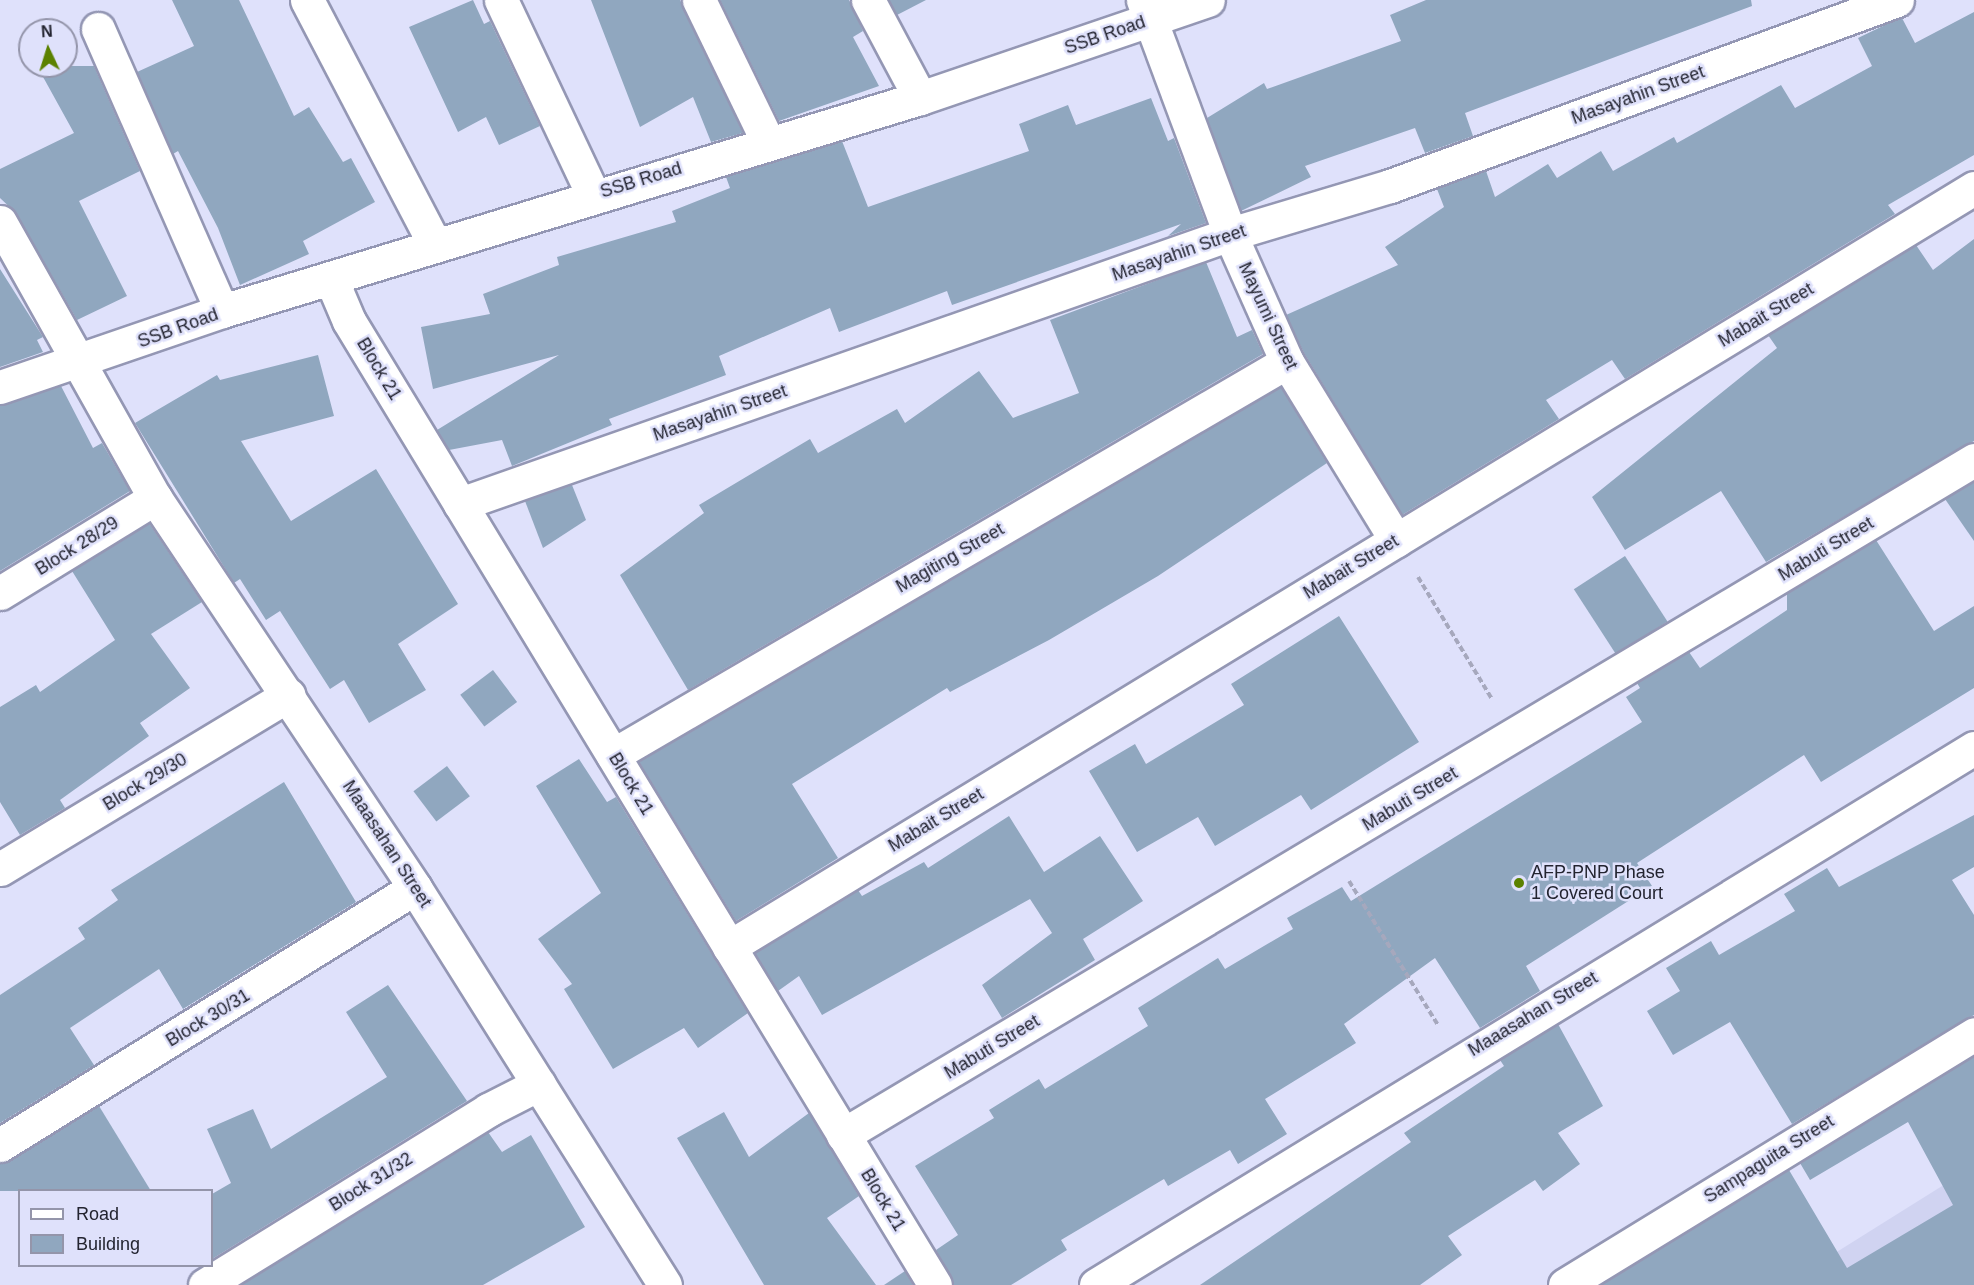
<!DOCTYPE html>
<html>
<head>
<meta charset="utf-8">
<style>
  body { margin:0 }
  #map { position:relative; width:1974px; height:1285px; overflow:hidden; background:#dfe1fb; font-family:Helvetica,sans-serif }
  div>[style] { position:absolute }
  .built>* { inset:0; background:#d0d3f1 }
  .building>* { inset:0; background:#90a7bf; transform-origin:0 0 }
  .path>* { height:4px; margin-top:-2px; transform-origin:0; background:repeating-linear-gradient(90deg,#a6a8bd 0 6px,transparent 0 9px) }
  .roads { filter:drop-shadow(2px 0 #9497b4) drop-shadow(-2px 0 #9497b4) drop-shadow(0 2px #9497b4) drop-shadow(0 -2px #9497b4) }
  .minor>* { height:33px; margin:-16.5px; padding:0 16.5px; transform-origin:16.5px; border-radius:16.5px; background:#fff }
  .dots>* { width:16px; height:16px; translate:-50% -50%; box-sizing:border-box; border:3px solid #dfe1fb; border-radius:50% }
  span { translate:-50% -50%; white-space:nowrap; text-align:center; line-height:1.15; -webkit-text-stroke:5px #dfe1fb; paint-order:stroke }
  .street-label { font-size:18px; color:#232430 }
  .poi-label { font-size:18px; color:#232430 }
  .left { translate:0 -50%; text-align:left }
  .legend { position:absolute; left:18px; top:1189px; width:195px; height:78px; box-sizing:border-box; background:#dfe1fb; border:2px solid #9495aa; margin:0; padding:8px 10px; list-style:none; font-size:18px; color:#232430 }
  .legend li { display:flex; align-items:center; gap:12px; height:30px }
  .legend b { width:30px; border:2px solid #9495aa }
  .north { position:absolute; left:18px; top:18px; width:60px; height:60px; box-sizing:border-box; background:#dfe1fb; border:2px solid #9495aa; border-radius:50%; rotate:356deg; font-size:16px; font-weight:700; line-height:24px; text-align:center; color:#232430 }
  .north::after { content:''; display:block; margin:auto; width:21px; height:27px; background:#5b8100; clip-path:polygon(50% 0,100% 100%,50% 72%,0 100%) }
</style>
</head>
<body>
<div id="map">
  <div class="built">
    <div style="clip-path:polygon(1974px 1166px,1974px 1285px,1784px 1285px)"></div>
  </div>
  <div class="building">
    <div style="clip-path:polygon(172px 0,239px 0,294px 116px,309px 107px,343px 162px,351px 158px,375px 202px,303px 241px,309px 254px,240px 285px,218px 228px,178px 151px,173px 154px,137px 72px,194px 46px)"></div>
    <div style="clip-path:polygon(473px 0,484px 24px,490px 21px,540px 126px,499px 145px,486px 117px,458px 132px,409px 27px)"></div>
    <div style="clip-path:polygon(591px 0,680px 0,743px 133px,711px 142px,693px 97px,640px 127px)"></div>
    <div style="clip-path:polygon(720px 0,849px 0,863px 31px,853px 37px,879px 86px,779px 121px)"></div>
    <div style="clip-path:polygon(889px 0,926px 0,897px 15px)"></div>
    <div style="clip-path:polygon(1426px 0,1751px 0,1752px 6px,1465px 113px,1473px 136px,1425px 153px,1415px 128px,1305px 166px,1311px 177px,1241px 211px,1207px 118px,1264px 83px,1267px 89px,1401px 41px,1390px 15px)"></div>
    <div style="clip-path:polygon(1974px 12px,1974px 155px,1888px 205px,1895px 214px,1625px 379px,1612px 360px,1546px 400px,1559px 419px,1402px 515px,1304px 353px,1286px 315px,1398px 265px,1385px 247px,1444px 207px,1437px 189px,1486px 171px,1495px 197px,1548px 164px,1557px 178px,1601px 151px,1613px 171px,1674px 137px,1677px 143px,1781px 85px,1795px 108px,1872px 66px,1858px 38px,1887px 24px,1902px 18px,1915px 43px)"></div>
    <div style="clip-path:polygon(37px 66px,94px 66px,140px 171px,79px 201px,127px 296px,77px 320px,16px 213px,0 198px,0 169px,74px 133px)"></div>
    <div style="clip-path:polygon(1151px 98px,1168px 141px,1174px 138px,1206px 223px,1168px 236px,1181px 224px,952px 305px,947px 291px,839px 332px,830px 308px,719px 356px,726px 375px,609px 419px,612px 425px,512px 466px,502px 440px,449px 450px,437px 430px,559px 355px,433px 389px,421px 327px,490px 314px,483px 294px,559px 265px,557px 257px,676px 222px,672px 211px,730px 188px,726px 177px,842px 141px,868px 207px,1029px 151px,1019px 124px,1068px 105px,1076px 125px)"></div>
    <div style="clip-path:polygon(1974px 239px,1974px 441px,1766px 562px,1721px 491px,1625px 550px,1592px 497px,1777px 348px,1768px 335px,1916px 245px,1933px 270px)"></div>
    <div style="clip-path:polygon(1206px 262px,1237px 337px,1252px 330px,1263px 354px,688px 690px,620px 575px,704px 513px,699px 505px,810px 439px,818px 453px,897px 409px,905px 423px,979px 371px,1013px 418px,1079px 393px,1050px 320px)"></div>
    <div style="clip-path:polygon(0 269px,43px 337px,37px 340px,43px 352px,0 367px)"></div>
    <div style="clip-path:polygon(318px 355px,334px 416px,241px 441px,291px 521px,376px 469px,458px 604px,398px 644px,426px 690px,369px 723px,344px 680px,330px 689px,280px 611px,266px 620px,240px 579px,234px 583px,135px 423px,217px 375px,220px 380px)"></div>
    <div style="clip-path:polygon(61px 386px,93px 448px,102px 443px,130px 491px,0 571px,0 405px)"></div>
    <div style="clip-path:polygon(1281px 387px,1327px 463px,1158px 576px,1049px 640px,950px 692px,947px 688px,792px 784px,838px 858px,736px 921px,639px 762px)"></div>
    <div style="clip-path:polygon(1974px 482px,1974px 541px,1945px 499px)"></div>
    <div style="clip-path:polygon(572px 485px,586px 520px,543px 548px,525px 501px)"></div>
    <div style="clip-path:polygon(149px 523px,202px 602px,151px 634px,190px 688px,140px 723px,149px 736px,60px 800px,65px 808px,20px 835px,0 802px,0 707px,36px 685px,40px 692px,115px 640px,72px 571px)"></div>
    <div style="clip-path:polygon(1876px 540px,1934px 631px,1974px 606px,1974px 688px,1821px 782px,1804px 755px,1637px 863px,1652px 886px,1526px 966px,1540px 991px,1480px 1028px,1435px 958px,1344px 1024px,1356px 1043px,1265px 1099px,1287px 1134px,1238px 1164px,1230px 1150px,1168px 1186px,1164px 1179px,1061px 1240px,1067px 1250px,1011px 1285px,954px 1285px,936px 1250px,958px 1235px,915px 1166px,994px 1118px,989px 1110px,1039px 1079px,1045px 1089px,1148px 1026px,1138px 1008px,1218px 958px,1225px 969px,1293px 929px,1287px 918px,1342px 887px,1351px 901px,1642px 722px,1626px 697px,1640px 688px,1637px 683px,1689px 652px,1700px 668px,1787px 610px,1787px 594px)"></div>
    <div style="left:1625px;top:556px;width:78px;height:61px;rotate:57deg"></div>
    <div style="clip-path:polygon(1339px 616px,1419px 742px,1311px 810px,1301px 795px,1215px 846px,1198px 817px,1137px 852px,1089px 771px,1135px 744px,1146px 764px,1244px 705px,1231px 684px)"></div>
    <div style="left:493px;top:670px;width:40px;height:41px;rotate:53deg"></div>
    <div style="clip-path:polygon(579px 759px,607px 802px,616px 797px,748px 1013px,698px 1048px,684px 1028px,613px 1069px,564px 989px,572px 984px,538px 939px,601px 893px,536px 786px)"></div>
    <div style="left:447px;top:766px;width:38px;height:42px;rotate:53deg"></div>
    <div style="clip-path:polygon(284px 782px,356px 902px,183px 1009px,159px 969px,70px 1028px,94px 1065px,0 1123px,0 995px,85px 939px,78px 928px,118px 900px,111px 890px)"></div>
    <div style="clip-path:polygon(1974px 815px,1974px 867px,1952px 880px,1974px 915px,1974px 1015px,1792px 1124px,1730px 1022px,1673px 1055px,1647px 1011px,1680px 991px,1666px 968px,1711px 941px,1719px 955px,1795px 911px,1784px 894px,1827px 868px,1839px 887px)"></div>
    <div style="clip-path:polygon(1009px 816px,1044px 872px,1100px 836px,1143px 901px,1083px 939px,1095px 960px,1002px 1018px,982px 985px,1052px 933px,1030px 899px,822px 1015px,799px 976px,778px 991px,755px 953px,858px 890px,862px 896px,924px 862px,928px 868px)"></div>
    <div style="clip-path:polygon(388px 985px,467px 1101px,212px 1259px,212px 1194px,231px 1183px,207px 1129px,253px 1109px,271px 1149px,387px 1077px,346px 1012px)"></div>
    <div style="clip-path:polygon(1558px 1024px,1603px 1106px,1558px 1133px,1580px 1164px,1543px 1191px,1535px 1180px,1448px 1236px,1462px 1255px,1420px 1285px,1200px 1285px,1411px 1142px,1404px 1133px,1504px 1066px,1500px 1060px)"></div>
    <div style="clip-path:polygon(1974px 1056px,1974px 1285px,1601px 1285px,1789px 1170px,1847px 1268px,1953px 1205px,1908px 1122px,1810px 1180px,1800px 1163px)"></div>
    <div style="clip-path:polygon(99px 1106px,151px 1191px,0 1191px,0 1164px)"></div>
    <div style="clip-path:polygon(724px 1112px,749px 1157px,809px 1113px,859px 1196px,827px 1218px,876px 1285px,764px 1285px,677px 1138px)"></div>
    <div style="clip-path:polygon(488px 1132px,502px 1152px,531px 1135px,585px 1227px,483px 1285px,241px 1285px)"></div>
    <div style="clip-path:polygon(905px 1271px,913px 1285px,884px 1285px)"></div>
  </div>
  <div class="path">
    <div style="left:1418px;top:577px;width:143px;rotate:58.8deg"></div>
    <div style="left:1349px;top:881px;width:169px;rotate:58.3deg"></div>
  </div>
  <div class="roads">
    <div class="minor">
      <div style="left:307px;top:0;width:276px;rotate:62.4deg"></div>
      <div style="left:501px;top:0;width:216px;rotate:64.7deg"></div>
      <div style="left:699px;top:0;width:158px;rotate:64.1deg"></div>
      <div style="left:868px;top:0;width:111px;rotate:62deg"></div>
      <div style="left:1143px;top:0;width:250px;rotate:69.6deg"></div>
      <div style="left:1230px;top:234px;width:140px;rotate:66deg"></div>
      <div style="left:1287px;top:362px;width:209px;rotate:58.5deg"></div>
      <div style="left:98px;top:29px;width:308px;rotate:66.3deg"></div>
      <div style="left:0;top:222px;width:317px;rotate:60.7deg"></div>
      <div style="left:155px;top:498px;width:469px;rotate:56.3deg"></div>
      <div style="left:415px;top:888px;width:469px;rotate:57.8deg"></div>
      <div style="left:332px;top:281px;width:43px;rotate:67deg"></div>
      <div style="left:349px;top:321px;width:1128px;rotate:58.71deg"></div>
      <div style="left:0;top:387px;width:235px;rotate:-18.9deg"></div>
      <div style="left:222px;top:311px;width:730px;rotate:-16.97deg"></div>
      <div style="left:920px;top:98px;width:304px;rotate:-18.8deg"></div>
      <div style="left:460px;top:504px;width:816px;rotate:-19.32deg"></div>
      <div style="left:1230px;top:234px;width:167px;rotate:-16.7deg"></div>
      <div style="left:1390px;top:186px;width:540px;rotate:-20.15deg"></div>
      <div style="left:0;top:593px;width:182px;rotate:-31.5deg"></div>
      <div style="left:613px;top:755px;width:780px;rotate:-30.25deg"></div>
      <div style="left:0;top:869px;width:337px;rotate:-31.1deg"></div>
      <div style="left:729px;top:947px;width:1458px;rotate:-31.37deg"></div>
      <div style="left:843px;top:1135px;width:1317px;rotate:-30.83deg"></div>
      <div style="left:0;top:1145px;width:488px;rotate:-31.8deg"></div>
      <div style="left:205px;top:1285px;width:333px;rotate:-31.7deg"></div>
      <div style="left:488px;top:1110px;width:57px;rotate:-27deg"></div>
      <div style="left:1096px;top:1285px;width:1029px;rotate:-31.45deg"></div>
      <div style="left:1565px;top:1285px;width:480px;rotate:-31.5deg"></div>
    </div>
  </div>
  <div class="dots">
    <div style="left:1519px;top:883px;background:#5b8100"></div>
  </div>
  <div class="street-label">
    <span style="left:1105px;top:35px;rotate:-19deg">SSB Road</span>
    <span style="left:1638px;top:95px;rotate:-20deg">Masayahin Street</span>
    <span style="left:641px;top:180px;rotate:-17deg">SSB Road</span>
    <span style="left:1179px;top:253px;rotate:-19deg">Masayahin Street</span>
    <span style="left:1766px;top:315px;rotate:-31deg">Mabait Street</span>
    <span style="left:1268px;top:316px;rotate:65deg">Mayumi Street</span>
    <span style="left:178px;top:328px;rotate:-20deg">SSB Road</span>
    <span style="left:379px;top:369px;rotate:59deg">Block 21</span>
    <span style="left:720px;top:413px;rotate:-19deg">Masayahin Street</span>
    <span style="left:77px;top:546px;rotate:-32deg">Block 28/29</span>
    <span style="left:1826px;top:549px;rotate:-31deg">Mabuti Street</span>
    <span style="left:950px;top:558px;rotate:-30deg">Magiting Street</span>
    <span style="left:1351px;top:567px;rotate:-31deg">Mabait Street</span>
    <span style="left:145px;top:782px;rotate:-31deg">Block 29/30</span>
    <span style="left:631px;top:784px;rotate:59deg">Block 21</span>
    <span style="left:1410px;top:799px;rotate:-31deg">Mabuti Street</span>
    <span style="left:936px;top:820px;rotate:-31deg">Mabait Street</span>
    <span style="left:387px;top:844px;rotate:57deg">Maaasahan Street</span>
    <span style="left:1533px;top:1014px;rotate:-31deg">Maaasahan Street</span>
    <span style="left:208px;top:1018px;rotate:-31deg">Block 30/31</span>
    <span style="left:992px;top:1047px;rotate:-31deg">Mabuti Street</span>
    <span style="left:1769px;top:1159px;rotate:-32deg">Sampaguita Street</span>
    <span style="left:371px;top:1182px;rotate:-32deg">Block 31/32</span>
    <span style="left:883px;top:1200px;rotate:59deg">Block 21</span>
  </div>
  <div class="poi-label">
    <span class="left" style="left:1531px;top:883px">AFP-PNP Phase<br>1 Covered Court</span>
  </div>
  <ul class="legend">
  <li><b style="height:8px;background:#fff"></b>Road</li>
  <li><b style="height:16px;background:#90a7bf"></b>Building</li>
  </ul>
  <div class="north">N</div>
</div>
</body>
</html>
